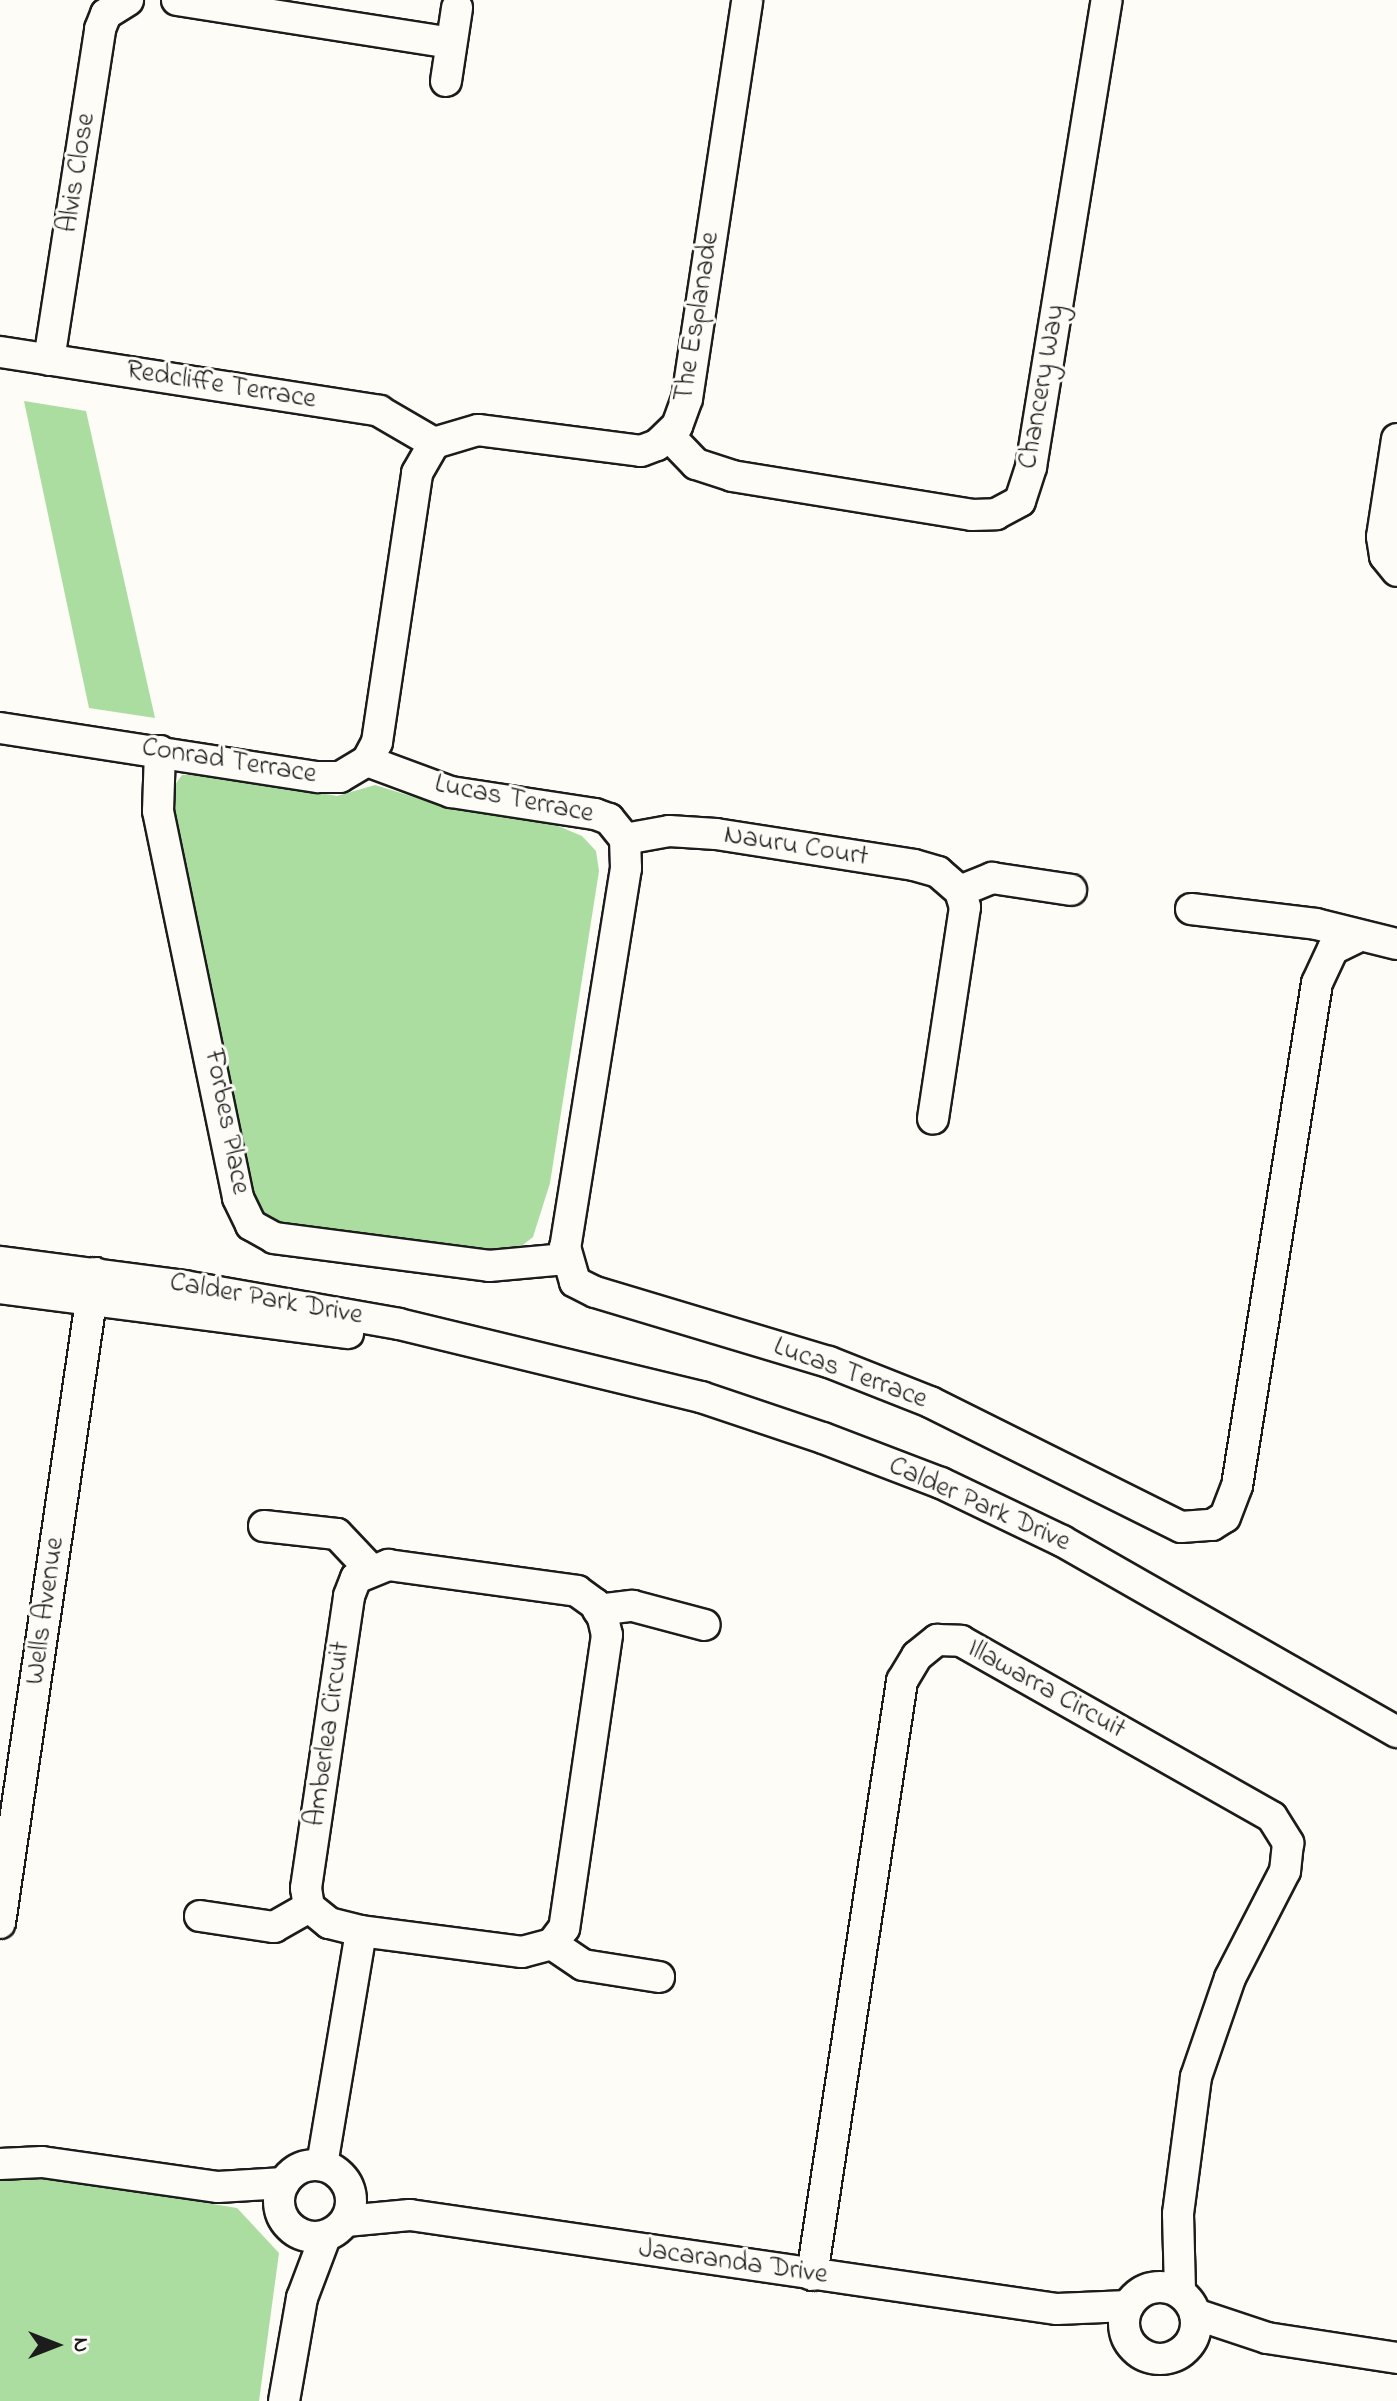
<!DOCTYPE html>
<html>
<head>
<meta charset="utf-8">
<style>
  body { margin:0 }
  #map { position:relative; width:1397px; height:2401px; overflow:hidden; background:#fdfcf7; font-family:"Indie Flower",sans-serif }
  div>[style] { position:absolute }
  .green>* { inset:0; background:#aadd9f }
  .roads { filter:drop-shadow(2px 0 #1c1c1c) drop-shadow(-2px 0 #1c1c1c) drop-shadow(0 2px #1c1c1c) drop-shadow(0 -2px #1c1c1c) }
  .minor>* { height:30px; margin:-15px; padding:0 15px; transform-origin:15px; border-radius:15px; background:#fdfcf7 }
  .minor>.ring { margin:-15px; padding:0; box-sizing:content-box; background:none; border:30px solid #fdfcf7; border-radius:50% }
  span { translate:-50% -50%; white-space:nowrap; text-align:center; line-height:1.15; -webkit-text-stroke:6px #fdfcf7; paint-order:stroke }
  .street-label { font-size:28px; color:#1c1c1c }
  .north { position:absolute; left:16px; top:2305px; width:80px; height:80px; -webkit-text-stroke:6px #fdfcf7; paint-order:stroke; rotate:90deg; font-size:22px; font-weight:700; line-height:32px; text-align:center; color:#1c1c1c }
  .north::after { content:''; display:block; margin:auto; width:28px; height:36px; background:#1c1c1c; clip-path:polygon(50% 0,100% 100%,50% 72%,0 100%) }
</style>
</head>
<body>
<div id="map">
  <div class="green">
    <div style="clip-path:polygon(24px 401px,86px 411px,155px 718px,89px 708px)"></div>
    <div style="clip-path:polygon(217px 774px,337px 796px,375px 785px,430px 802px,558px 826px,582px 836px,596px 851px,599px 871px,550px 1183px,533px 1237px,515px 1251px,485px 1253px,274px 1222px,252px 1206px,162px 803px,182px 775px)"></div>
    <div style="clip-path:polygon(0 2169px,237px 2208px,279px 2253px,259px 2401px,0 2401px)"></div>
  </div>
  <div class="roads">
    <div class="minor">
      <div style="left:177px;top:0;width:277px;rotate:8.9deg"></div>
      <div style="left:446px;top:81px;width:74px;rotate:-81.4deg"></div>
      <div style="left:0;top:352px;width:384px;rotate:8.8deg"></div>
      <div style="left:379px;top:411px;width:64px;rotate:30.2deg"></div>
      <div style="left:49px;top:360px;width:335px;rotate:-81.2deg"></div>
      <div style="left:100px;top:29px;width:16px;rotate:-68deg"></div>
      <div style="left:106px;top:14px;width:26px;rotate:-32deg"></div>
      <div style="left:669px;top:436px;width:39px;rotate:46deg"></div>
      <div style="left:696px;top:464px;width:38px;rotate:18deg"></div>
      <div style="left:732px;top:476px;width:243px;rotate:9.2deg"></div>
      <div style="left:972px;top:515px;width:24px;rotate:-2deg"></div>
      <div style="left:996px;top:514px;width:27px;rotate:-28deg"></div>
      <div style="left:1020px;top:501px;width:36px;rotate:-72deg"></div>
      <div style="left:1031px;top:467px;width:473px;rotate:-80.8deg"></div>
      <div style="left:1397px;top:439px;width:99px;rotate:98.7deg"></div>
      <div style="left:1382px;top:537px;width:19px;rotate:81deg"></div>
      <div style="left:1385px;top:556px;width:19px;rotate:51deg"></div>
      <div style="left:0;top:728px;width:322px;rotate:8.8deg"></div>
      <div style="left:318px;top:777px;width:22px"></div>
      <div style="left:340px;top:777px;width:31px;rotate:-31deg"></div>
      <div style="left:367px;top:761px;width:21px;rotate:-62deg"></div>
      <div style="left:377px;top:742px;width:272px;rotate:-81.5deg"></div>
      <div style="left:417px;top:473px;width:34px;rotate:-60deg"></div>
      <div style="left:434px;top:443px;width:46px;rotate:-16.5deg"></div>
      <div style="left:478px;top:430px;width:164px;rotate:7.3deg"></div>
      <div style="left:641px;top:451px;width:17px;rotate:-21deg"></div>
      <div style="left:657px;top:445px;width:28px;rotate:-44deg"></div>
      <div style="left:677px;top:426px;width:29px;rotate:-70deg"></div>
      <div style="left:687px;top:399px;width:403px;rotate:-81.4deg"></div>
      <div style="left:160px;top:751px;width:60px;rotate:91.9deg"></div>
      <div style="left:158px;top:811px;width:395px;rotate:78.3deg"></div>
      <div style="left:238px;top:1198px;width:30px;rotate:64deg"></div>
      <div style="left:251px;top:1225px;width:26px;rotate:29deg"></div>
      <div style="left:274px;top:1238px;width:217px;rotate:7.4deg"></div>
      <div style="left:489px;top:1266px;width:77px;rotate:-5.2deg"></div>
      <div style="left:367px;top:761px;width:90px;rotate:20.3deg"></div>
      <div style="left:451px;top:792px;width:146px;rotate:8.7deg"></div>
      <div style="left:595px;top:814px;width:15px;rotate:20deg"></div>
      <div style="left:609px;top:819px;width:26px;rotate:51deg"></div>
      <div style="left:625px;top:839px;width:29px;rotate:88deg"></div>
      <div style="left:626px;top:868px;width:384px;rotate:99.1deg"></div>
      <div style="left:565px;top:1247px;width:36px;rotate:74deg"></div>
      <div style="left:575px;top:1282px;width:22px;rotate:27deg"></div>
      <div style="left:595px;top:1292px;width:244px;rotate:16.7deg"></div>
      <div style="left:829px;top:1362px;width:109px;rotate:21.6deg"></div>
      <div style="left:930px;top:1402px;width:280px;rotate:26.5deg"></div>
      <div style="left:1181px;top:1527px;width:31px;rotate:-4deg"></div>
      <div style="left:1212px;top:1525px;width:15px;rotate:-32deg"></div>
      <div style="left:1225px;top:1517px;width:33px;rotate:-69deg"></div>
      <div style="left:1237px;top:1486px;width:509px;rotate:-80.96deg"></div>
      <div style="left:1317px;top:983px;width:38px;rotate:-65deg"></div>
      <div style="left:1333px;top:949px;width:25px;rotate:-26deg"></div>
      <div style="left:625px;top:839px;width:45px;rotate:-10.3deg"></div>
      <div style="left:669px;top:831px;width:47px;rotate:3.7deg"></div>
      <div style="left:716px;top:834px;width:200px;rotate:8.9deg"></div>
      <div style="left:914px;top:865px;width:25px;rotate:16deg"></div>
      <div style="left:938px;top:872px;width:29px;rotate:41deg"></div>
      <div style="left:960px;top:891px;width:17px;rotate:73deg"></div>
      <div style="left:965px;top:907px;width:214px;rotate:98.6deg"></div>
      <div style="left:960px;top:891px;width:35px;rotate:-22deg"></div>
      <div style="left:992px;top:878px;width:80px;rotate:8.6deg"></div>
      <div style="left:1191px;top:909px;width:126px;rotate:6.8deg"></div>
      <div style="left:1316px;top:924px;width:83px;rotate:13.9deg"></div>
      <div style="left:0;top:1262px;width:186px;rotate:7.4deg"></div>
      <div style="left:184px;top:1286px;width:218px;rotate:10deg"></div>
      <div style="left:399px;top:1324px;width:311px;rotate:13.6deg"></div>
      <div style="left:701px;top:1397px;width:129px;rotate:18.6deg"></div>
      <div style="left:823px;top:1438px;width:126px;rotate:20.9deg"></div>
      <div style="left:941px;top:1483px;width:134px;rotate:25.6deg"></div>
      <div style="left:1062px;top:1541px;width:386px;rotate:29.7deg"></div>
      <div style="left:0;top:1288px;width:351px;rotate:7.4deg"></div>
      <div style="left:264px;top:1526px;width:73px;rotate:6.3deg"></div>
      <div style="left:337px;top:1534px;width:50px;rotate:46.6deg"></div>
      <div style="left:388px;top:1565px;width:191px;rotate:7.8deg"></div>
      <div style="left:577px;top:1591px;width:22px;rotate:36deg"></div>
      <div style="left:595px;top:1604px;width:16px;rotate:60deg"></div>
      <div style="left:603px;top:1618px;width:17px;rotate:77deg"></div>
      <div style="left:607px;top:1635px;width:296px;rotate:98.3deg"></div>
      <div style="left:564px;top:1928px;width:20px;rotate:127deg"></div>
      <div style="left:552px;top:1944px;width:31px;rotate:165deg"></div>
      <div style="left:522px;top:1952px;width:162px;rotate:-172.6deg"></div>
      <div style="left:361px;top:1931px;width:33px;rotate:-166deg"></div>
      <div style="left:329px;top:1923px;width:26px;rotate:-141deg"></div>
      <div style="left:309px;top:1907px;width:19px;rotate:-99deg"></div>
      <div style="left:306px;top:1888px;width:295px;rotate:-81.6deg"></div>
      <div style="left:349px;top:1596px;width:19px;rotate:-69deg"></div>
      <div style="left:356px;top:1578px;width:35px;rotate:-22deg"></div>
      <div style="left:598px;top:1610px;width:35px;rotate:-7deg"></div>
      <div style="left:633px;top:1606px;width:74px;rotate:14.8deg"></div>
      <div style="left:200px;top:1916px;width:75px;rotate:8.5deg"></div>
      <div style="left:274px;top:1927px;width:40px;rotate:-29.7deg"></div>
      <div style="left:0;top:1923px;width:657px;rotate:-81.68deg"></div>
      <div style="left:552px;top:1944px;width:37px;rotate:34deg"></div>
      <div style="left:583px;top:1965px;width:77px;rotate:9deg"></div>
      <div style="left:0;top:2164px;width:42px;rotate:-2.7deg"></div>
      <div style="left:42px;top:2162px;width:178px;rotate:8.1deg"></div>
      <div style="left:218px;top:2187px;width:66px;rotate:-3.5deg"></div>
      <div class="ring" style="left:279px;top:2165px;width:42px;height:42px"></div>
      <div style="left:322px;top:2165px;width:237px;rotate:-80.5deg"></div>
      <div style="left:346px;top:2221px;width:64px;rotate:-5.4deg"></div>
      <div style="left:410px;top:2215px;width:654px;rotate:8.27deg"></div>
      <div style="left:1057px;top:2309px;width:71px;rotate:-2.4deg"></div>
      <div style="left:812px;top:2275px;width:601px;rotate:-81.38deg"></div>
      <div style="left:902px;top:1681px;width:29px;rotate:-59deg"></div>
      <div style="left:917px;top:1656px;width:26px;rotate:-39deg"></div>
      <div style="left:937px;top:1640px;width:24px;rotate:2deg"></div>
      <div style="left:961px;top:1641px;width:357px;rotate:29.5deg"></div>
      <div style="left:1272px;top:1817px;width:31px;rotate:58deg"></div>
      <div style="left:1288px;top:1843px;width:28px;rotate:96deg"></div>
      <div style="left:1285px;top:1871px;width:120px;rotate:117.2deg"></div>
      <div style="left:1230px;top:1978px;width:105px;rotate:109deg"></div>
      <div style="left:1196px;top:2077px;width:138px;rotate:97.5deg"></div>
      <div style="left:1178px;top:2214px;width:79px;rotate:88.5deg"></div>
      <div class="ring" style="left:1124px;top:2287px;width:42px;height:42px"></div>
      <div style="left:1195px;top:2314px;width:76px;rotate:18.4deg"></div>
      <div style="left:1267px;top:2338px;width:132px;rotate:8.7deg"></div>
      <div style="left:284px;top:2401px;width:105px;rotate:-80.1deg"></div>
      <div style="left:302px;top:2298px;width:65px;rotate:-69.3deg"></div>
    </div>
  </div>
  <div class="street-label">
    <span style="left:78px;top:173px;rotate:-81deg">Alvis Close</span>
    <span style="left:698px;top:317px;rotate:-81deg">The Esplanade</span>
    <span style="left:221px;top:386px;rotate:9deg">Redcliffe Terrace</span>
    <span style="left:1043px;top:387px;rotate:-80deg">Chancery Way</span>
    <span style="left:229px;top:762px;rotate:9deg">Conrad Terrace</span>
    <span style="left:514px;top:800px;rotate:11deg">Lucas Terrace</span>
    <span style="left:796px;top:847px;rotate:9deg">Nauru Court</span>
    <span style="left:226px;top:1122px;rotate:79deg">Forbes Place</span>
    <span style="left:266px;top:1300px;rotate:10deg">Calder Park Drive</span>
    <span style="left:850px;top:1374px;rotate:20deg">Lucas Terrace</span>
    <span style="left:979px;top:1505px;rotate:24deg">Calder Park Drive</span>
    <span style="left:46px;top:1611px;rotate:-82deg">Wells Avenue</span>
    <span style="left:1046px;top:1690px;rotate:29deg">Illawarra Circuit</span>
    <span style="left:329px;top:1734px;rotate:-82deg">Amberlea Circuit</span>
    <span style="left:733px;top:2263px;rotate:8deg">Jacaranda Drive</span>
  </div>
  <div class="north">N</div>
</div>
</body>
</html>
